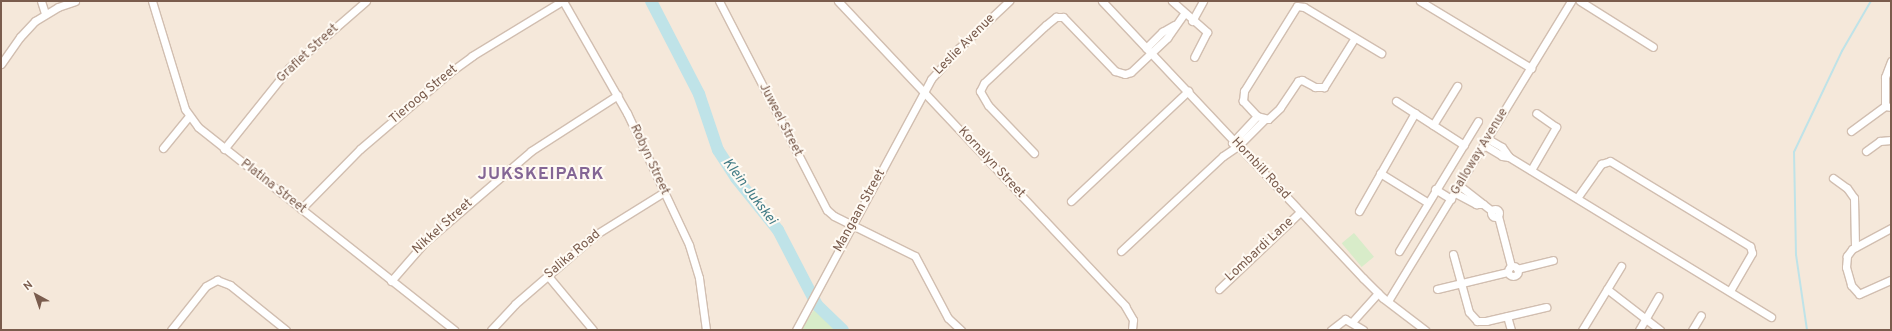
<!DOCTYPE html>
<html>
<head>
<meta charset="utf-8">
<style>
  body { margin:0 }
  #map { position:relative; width:1892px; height:331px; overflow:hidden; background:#fdf6ec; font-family:Overpass,sans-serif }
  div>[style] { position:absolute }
  .residential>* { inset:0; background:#f5e8da; transform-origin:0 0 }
  .green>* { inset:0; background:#d8ecc9; transform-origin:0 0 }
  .stream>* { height:2px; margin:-1px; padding:0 1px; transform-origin:1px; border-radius:1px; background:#bfe3e8 }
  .river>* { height:12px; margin:-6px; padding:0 6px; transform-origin:6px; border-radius:6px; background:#bfe3e8 }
  .roads { filter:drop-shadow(1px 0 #d1beb0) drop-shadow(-1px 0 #d1beb0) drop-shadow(0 1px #d1beb0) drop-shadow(0 -1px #d1beb0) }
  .street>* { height:7px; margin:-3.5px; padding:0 3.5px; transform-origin:3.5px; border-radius:3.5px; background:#fff }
  .street>.ring { margin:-3.5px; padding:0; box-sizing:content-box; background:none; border:7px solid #fff; border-radius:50% }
  span { translate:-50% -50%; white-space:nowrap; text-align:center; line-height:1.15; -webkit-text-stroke:4px #fffaf3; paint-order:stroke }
  .street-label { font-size:13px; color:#7a5c4d }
  .water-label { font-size:14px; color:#437c86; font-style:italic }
  .district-label { font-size:17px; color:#846695; font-weight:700; letter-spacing:1px }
  .frame { position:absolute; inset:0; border:2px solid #7a5c4d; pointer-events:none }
  .north { position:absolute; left:16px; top:275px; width:40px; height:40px; -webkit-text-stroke:3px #fffaf3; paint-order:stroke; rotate:320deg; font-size:11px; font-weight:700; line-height:16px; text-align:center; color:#7a5c4d }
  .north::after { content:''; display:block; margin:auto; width:14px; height:18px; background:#7a5c4d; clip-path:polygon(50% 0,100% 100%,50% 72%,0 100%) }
</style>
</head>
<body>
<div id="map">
  <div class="residential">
    <div style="left:1px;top:1px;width:1890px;height:329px"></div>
  </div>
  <div class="green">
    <div style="left:1354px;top:233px;width:31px;height:16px;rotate:50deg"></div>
    <div style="clip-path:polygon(817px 305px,820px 307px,843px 330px,801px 330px)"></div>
  </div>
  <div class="stream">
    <div style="left:1807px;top:330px;width:76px;rotate:-98.3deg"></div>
    <div style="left:1796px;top:255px;width:103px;rotate:-91.1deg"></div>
    <div style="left:1794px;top:152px;width:112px;rotate:-64.6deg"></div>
    <div style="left:1842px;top:51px;width:58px;rotate:-59.9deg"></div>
  </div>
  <div class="river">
    <div style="left:651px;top:1px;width:105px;rotate:62.7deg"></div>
    <div style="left:699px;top:94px;width:59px;rotate:71.3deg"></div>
    <div style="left:718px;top:150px;width:33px;rotate:57deg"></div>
    <div style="left:736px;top:178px;width:67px;rotate:51.1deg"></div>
    <div style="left:778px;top:230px;width:85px;rotate:62.5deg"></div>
    <div style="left:817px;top:305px;width:36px;rotate:44deg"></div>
  </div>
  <div class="roads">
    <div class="street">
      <div style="left:41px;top:1px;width:13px;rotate:72deg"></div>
      <div style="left:152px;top:1px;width:113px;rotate:73deg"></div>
      <div style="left:185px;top:109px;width:22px;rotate:54deg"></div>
      <div style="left:198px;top:127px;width:327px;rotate:38.4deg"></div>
      <div style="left:563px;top:1px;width:129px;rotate:60.3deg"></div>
      <div style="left:627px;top:113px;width:146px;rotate:64.8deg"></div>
      <div style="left:689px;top:245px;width:34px;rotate:73deg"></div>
      <div style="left:699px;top:278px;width:52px;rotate:82.3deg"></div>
      <div style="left:719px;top:1px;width:235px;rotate:62.7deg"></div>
      <div style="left:827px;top:210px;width:9px;rotate:41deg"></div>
      <div style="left:834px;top:216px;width:90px;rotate:26.3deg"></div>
      <div style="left:915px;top:256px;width:70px;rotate:62deg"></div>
      <div style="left:948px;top:318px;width:18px;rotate:43deg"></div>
      <div style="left:838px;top:1px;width:419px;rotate:46.7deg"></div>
      <div style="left:1125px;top:306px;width:16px;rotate:60deg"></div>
      <div style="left:1133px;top:320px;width:10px;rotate:96deg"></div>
      <div style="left:1102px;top:1px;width:381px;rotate:46.7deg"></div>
      <div style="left:1363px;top:278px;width:28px;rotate:45deg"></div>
      <div style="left:1383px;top:298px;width:53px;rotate:37.3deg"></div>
      <div style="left:1172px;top:1px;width:47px;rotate:41.5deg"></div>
      <div style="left:1207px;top:32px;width:28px;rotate:117deg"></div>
      <div style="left:1420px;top:1px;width:130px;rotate:31.1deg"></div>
      <div style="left:1580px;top:1px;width:86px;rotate:32.2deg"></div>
      <div style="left:1192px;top:21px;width:23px;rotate:-61deg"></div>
      <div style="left:1354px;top:39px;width:57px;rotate:122deg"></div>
      <div style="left:1324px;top:87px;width:9px;rotate:180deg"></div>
      <div style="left:1315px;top:87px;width:15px;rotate:-152deg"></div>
      <div style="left:1302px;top:80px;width:4px;rotate:166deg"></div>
      <div style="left:1298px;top:81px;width:32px;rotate:124deg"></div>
      <div style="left:1280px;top:108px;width:16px;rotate:137deg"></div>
      <div style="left:1268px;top:119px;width:11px;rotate:-165deg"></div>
      <div style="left:1257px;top:116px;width:21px;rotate:-133deg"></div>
      <div style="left:1243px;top:101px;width:10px;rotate:-84deg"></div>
      <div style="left:1244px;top:91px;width:100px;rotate:-58.1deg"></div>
      <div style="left:1297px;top:6px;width:7px;rotate:8deg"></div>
      <div style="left:1304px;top:7px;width:90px;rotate:30.9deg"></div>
      <div style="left:1146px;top:48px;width:23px;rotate:-45deg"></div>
      <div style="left:1162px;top:32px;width:14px;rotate:-30deg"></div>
      <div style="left:1px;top:64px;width:33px;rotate:-55deg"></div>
      <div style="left:20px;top:37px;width:22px;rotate:-47deg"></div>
      <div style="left:35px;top:21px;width:27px;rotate:-31deg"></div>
      <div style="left:58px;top:7px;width:18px;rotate:-19deg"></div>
      <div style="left:1396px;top:101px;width:81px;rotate:32.9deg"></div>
      <div style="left:1885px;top:106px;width:29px;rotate:-90deg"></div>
      <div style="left:1885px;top:77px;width:17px;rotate:-69deg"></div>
      <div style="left:1433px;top:125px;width:46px;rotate:-58.4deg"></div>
      <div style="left:1851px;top:131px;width:42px;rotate:-36.3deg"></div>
      <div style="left:1885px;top:106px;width:6px;rotate:9deg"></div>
      <div style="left:1488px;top:139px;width:16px;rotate:30deg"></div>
      <div style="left:1502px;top:147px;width:12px;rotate:55deg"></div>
      <div style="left:1509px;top:157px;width:307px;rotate:31.4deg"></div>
      <div style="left:1232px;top:143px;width:37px;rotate:-47deg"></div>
      <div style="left:1484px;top:145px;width:21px;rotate:31deg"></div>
      <div style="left:1502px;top:156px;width:7px;rotate:8deg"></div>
      <div style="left:163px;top:148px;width:41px;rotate:-50.9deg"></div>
      <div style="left:224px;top:149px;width:104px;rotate:-51.3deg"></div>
      <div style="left:289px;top:68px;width:102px;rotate:-41deg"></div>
      <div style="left:1866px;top:151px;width:17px;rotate:-36deg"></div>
      <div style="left:1880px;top:141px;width:11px;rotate:-5deg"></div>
      <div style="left:1034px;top:153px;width:66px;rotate:-133.8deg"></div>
      <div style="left:988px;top:105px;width:16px;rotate:-120deg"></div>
      <div style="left:980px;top:91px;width:9px;rotate:-63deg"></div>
      <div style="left:984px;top:83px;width:85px;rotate:-43.1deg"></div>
      <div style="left:1046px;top:25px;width:13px;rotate:-39deg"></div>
      <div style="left:1056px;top:17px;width:7px"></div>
      <div style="left:1063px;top:17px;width:75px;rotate:46.1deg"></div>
      <div style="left:1115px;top:71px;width:10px;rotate:17deg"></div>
      <div style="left:1125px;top:74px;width:6px;rotate:-18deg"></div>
      <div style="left:1131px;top:72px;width:50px;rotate:-43.4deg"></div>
      <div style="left:1167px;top:38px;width:29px;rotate:-55deg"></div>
      <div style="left:1531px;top:170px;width:50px;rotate:-59.8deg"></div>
      <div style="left:1556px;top:127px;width:24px;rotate:-145deg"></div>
      <div style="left:1380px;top:173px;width:55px;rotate:31.7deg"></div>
      <div style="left:1833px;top:178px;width:17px;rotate:36deg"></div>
      <div style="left:1847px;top:188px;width:12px;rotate:55deg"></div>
      <div style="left:1854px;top:198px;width:49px;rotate:88.8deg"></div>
      <div style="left:1460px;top:186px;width:41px;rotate:38deg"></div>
      <div style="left:1435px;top:189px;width:19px;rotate:32deg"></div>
      <div style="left:1455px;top:193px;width:24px;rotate:28deg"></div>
      <div style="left:1476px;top:204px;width:7px"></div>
      <div style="left:1577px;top:198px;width:42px;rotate:-54.8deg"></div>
      <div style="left:1601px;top:164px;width:9px;rotate:-18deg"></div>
      <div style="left:1610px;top:161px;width:164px;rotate:31.3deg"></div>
      <div style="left:1750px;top:246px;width:7px;rotate:74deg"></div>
      <div style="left:1752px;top:253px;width:44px;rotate:120.1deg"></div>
      <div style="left:1071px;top:201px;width:161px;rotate:-43.2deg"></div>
      <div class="ring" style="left:1491px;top:209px;width:1px;height:1px"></div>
      <div style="left:301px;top:209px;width:84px;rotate:-45.5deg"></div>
      <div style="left:360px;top:149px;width:117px;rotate:-40.5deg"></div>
      <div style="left:449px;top:73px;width:29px;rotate:-36deg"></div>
      <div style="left:472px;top:56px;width:105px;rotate:-31.4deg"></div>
      <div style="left:1359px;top:211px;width:113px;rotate:-60.3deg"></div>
      <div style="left:1498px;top:216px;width:52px;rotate:75.4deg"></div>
      <div style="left:1891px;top:228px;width:44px;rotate:151.7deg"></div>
      <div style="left:1852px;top:249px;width:9px;rotate:126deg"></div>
      <div style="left:1847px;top:256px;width:11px;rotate:95deg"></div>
      <div style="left:1846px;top:267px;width:19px;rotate:74deg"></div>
      <div style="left:1851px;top:285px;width:12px;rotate:48deg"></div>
      <div style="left:1859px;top:294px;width:35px;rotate:-24deg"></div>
      <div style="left:1121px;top:251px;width:139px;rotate:-43deg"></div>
      <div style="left:1223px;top:156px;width:18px;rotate:-34deg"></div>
      <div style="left:1238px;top:146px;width:37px;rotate:-45deg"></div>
      <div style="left:1399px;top:251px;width:152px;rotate:-58.7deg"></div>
      <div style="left:1453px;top:254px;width:60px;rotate:74.6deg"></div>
      <div style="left:1469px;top:312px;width:12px;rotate:48deg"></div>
      <div style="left:1477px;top:321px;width:9px"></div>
      <div style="left:1486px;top:321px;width:62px;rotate:-13.1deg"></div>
      <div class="ring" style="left:1508px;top:266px;width:3px;height:3px"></div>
      <div style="left:1517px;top:269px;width:37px;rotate:-14deg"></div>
      <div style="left:548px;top:276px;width:70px;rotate:50.2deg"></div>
      <div style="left:391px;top:281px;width:52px;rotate:-48.9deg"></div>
      <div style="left:425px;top:242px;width:140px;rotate:-40.6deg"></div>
      <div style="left:531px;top:151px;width:103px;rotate:-32.8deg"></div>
      <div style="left:1219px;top:289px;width:112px;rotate:-43.5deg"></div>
      <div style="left:1437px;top:289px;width:73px;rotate:-13.5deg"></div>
      <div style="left:1607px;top:289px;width:67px;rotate:37.7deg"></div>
      <div style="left:1388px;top:301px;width:351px;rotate:-58.6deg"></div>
      <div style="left:1507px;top:316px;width:15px;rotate:74deg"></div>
      <div style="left:1352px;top:322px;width:39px;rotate:-48deg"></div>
      <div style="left:171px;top:330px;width:56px;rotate:-51.5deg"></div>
      <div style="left:206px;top:286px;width:13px;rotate:-29deg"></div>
      <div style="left:217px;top:280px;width:14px;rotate:21deg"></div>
      <div style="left:230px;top:285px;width:72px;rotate:38.8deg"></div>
      <div style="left:491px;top:330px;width:35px;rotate:-47deg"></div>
      <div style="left:515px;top:304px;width:106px;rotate:-40.8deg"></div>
      <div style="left:595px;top:235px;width:81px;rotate:-31.9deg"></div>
      <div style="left:796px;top:330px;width:285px;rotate:-61.7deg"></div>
      <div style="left:931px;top:79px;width:42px;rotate:-47.9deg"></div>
      <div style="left:959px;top:48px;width:69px;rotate:-43.2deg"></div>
      <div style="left:1331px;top:330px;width:18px;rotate:-38deg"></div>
      <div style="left:1345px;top:319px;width:21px;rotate:31deg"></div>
      <div style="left:1582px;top:330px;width:75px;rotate:-58.6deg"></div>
      <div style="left:1639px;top:330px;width:39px;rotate:-60deg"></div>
      <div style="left:1692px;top:330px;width:17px;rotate:-59deg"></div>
    </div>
  </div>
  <div class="street-label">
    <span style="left:965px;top:45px;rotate:-45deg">Leslie Avenue</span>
    <span style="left:308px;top:54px;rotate:-43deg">Grafiet Street</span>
    <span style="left:424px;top:95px;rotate:-40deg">Tieroog Street</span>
    <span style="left:780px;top:120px;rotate:63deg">Juweel Street</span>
    <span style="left:1480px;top:152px;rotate:-59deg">Galloway Avenue</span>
    <span style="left:649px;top:160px;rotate:65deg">Robyn Street</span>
    <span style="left:991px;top:163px;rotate:47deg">Kornalyn Street</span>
    <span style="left:1260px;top:169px;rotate:47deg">Hornbill Road</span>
    <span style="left:273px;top:187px;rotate:38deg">Platina Street</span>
    <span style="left:860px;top:211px;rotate:-61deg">Mangaan Street</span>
    <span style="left:443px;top:227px;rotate:-42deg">Nikkel Street</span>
    <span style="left:1260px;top:250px;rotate:-43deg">Lombardi Lane</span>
    <span style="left:573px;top:255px;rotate:-40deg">Salika Road</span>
  </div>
  <div class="water-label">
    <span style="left:749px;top:192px;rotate:53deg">Klein Jukskei</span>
  </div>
  <div class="district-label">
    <span style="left:541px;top:176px">JUKSKEIPARK</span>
  </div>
  <div class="frame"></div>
  <div class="north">N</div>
</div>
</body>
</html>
